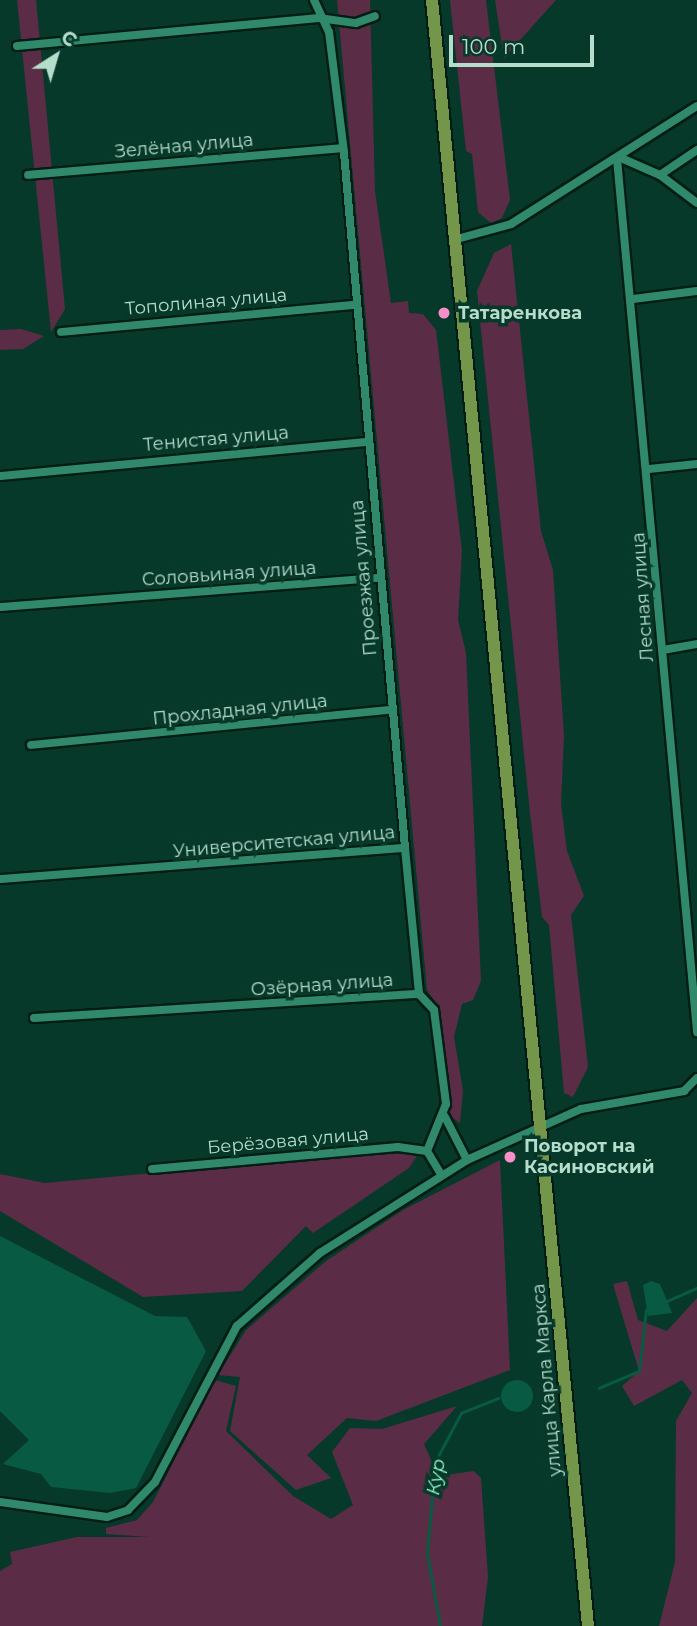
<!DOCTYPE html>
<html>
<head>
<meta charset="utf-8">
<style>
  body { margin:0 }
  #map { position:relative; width:697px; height:1626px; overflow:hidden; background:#07392a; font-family:Montserrat,sans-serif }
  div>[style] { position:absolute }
  .green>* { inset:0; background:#5b2c46 }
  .water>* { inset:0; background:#085a43 }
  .round { border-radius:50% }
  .stream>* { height:2.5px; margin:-1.25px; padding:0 1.25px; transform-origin:1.25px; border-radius:1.25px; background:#085a43 }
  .roads { filter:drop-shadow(2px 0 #031d14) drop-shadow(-2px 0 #031d14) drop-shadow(0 2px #031d14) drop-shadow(0 -2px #031d14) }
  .minor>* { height:8px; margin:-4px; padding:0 4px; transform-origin:4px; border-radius:4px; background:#30896b }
  .primary>* { height:12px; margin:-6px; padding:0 6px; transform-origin:6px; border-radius:6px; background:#74964b }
  .dots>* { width:19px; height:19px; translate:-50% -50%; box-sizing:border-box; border:4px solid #07392a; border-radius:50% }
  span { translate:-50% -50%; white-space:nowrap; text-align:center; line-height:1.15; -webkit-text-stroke:7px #07392a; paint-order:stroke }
  .street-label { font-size:18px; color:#b5ddcc }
  .poi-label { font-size:18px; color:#b5ddcc; font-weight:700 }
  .left { translate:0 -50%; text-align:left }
  .water-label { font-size:19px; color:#90f7cf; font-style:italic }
  .north { position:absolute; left:21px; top:21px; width:70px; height:70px; -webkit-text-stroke:5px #07392a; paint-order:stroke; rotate:37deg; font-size:19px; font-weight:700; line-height:28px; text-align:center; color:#b5ddcc }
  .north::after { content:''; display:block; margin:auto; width:24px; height:32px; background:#b5ddcc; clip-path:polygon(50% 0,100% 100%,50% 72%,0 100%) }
  .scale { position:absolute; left:449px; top:35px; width:145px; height:32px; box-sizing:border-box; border:4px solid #b5ddcc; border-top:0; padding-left:9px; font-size:21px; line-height:24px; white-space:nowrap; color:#b5ddcc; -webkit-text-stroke:5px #07392a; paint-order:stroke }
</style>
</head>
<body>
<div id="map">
  <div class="green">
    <div style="clip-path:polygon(17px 0,36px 0,65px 309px,51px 332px)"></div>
    <div style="clip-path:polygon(337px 0,370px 0,375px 191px,391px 303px,408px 301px,409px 313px,423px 314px,436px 330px,462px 551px,458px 620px,466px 653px,481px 981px,473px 1000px,462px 1004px,454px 1037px,463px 1091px,460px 1123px,447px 1114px,438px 1006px,427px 990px)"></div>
    <div style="clip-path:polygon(450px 0,486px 0,510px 200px,502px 218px,491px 223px,478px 212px,472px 154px,466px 151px)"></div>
    <div style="clip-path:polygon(495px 0,556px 0,504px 58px)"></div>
    <div style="clip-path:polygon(511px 244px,541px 531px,553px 570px,564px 736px,561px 804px,567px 851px,584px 896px,571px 915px,588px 1067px,573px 1097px,564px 1093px,549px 925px,542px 917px,530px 813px,477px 291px,494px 253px)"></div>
    <div style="clip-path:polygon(21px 329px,44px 336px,23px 349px,0 350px,0 330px)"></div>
    <div style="clip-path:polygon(422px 1148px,409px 1168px,313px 1233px,306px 1226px,242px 1291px,143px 1297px,0 1211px,0 1174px,45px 1183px)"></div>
    <div style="clip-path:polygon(500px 1160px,510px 1370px,376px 1421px,347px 1418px,307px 1455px,331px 1478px,296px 1490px,230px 1431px,240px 1377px,218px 1375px,246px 1330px,326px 1261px,403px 1210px)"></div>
    <div style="clip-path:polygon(627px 1281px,638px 1320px,667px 1331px,697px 1298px,697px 1626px,659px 1626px,675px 1562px,676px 1421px,692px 1393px,682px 1380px,634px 1406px,622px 1386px,639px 1371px,613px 1284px)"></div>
    <div style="clip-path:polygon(215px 1380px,236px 1386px,226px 1431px,293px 1496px,331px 1519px,353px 1505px,332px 1452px,350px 1428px,382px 1429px,457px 1406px,424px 1444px,438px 1476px,474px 1471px,481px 1478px,488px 1577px,482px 1626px,0 1626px,0 1571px,12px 1564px,10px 1552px,77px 1537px,150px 1537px,106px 1534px,106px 1528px,137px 1520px,153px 1502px)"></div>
  </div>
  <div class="water">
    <div style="clip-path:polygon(0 1236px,155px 1316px,187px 1317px,206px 1351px,136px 1488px,110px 1493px,51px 1487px,41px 1474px,3px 1464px,29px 1440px,0 1411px)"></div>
    <div style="clip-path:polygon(651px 1281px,660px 1284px,672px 1313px,648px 1316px,643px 1285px)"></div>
    <div class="round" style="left:501px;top:1380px;width:32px;height:32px"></div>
  </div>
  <div class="stream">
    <div style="left:665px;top:1302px;width:35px;rotate:-24deg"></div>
    <div style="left:599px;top:1388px;width:43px;rotate:-23deg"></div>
    <div style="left:639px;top:1371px;width:61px;rotate:-83.5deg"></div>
    <div style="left:440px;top:1626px;width:73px;rotate:-100.2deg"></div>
    <div style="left:427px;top:1554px;width:92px;rotate:-85deg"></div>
    <div style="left:435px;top:1462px;width:55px;rotate:-62deg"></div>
    <div style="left:461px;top:1413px;width:40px;rotate:-22deg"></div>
  </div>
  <div class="roads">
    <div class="minor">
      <div style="left:314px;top:0;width:35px;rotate:65deg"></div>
      <div style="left:329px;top:32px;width:122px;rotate:82.9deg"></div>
      <div style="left:344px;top:153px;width:698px;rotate:84.98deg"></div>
      <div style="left:17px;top:46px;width:303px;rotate:-5.3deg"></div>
      <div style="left:319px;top:18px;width:37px;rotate:8deg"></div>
      <div style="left:356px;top:23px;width:20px;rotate:-20deg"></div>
      <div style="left:621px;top:158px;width:43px;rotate:23.6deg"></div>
      <div style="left:660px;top:175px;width:46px;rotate:37.1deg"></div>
      <div style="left:617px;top:159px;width:877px;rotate:84.76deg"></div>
      <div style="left:28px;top:175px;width:316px;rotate:-4.9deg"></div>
      <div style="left:660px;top:175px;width:45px;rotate:-34deg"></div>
      <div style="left:457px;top:239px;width:56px;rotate:-15.5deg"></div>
      <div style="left:511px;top:224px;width:220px;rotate:-32.4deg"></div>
      <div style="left:633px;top:299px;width:64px;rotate:-7.1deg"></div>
      <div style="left:61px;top:332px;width:294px;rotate:-5.3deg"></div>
      <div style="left:649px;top:469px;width:48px;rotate:-5.9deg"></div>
      <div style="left:0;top:476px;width:369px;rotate:-5.3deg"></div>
      <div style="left:0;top:607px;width:382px;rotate:-4.4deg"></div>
      <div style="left:663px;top:650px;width:35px;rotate:-10deg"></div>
      <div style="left:31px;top:745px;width:361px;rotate:-5.6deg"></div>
      <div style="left:0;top:879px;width:406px;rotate:-4.4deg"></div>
      <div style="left:405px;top:848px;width:147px;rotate:84.5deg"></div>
      <div style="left:34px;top:1018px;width:386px;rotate:-3.6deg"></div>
      <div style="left:419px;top:994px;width:22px;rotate:47deg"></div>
      <div style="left:434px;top:1010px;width:95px;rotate:82.7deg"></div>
      <div style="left:446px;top:1104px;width:51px;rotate:112deg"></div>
      <div style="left:427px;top:1151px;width:26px;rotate:59deg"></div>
      <div style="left:445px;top:1117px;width:48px;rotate:62.9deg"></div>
      <div style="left:152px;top:1169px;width:247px;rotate:-5.1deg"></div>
      <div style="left:398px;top:1147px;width:29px;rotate:8deg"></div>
      <div style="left:0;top:1502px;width:108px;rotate:8deg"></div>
      <div style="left:107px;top:1517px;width:22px;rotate:-18deg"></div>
      <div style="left:128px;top:1510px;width:39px;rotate:-46deg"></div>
      <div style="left:155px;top:1482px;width:176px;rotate:-62.3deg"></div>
      <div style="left:237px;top:1326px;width:111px;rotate:-41.3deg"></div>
      <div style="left:320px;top:1253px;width:174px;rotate:-32.3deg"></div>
      <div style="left:467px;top:1160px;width:125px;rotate:-24.1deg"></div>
      <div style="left:581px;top:1109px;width:105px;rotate:-9.9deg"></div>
      <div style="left:684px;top:1091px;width:18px;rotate:-45deg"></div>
    </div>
    <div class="primary">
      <div style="left:432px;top:0;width:1633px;rotate:84.52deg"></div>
    </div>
  </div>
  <div class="dots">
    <div style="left:444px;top:313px;background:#f98fc9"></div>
    <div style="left:510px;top:1157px;background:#f98fc9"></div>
  </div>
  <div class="street-label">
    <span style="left:184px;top:146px;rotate:-5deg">Зелёная улица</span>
    <span style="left:206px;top:302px;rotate:-5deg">Тополиная улица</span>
    <span style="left:216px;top:439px;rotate:-5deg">Тенистая улица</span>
    <span style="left:229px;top:574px;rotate:-4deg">Соловьиная улица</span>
    <span style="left:364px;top:578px;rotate:-95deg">Проезжая улица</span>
    <span style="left:643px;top:597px;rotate:-94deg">Лесная улица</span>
    <span style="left:240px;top:710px;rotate:-6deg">Прохладная улица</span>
    <span style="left:284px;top:842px;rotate:-5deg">Университетская улица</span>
    <span style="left:322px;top:985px;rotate:-4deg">Озёрная улица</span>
    <span style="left:288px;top:1141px;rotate:-5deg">Берёзовая улица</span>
    <span style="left:547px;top:1380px;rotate:-95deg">улица Карла Маркса</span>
  </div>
  <div class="poi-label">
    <span class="left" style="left:458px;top:313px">Татаренкова</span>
    <span class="left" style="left:524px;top:1157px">Поворот на<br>Касиновский</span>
  </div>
  <div class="water-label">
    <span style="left:436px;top:1477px;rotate:-80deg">Кур</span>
  </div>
  <div class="north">С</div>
  <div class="scale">100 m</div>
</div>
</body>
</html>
